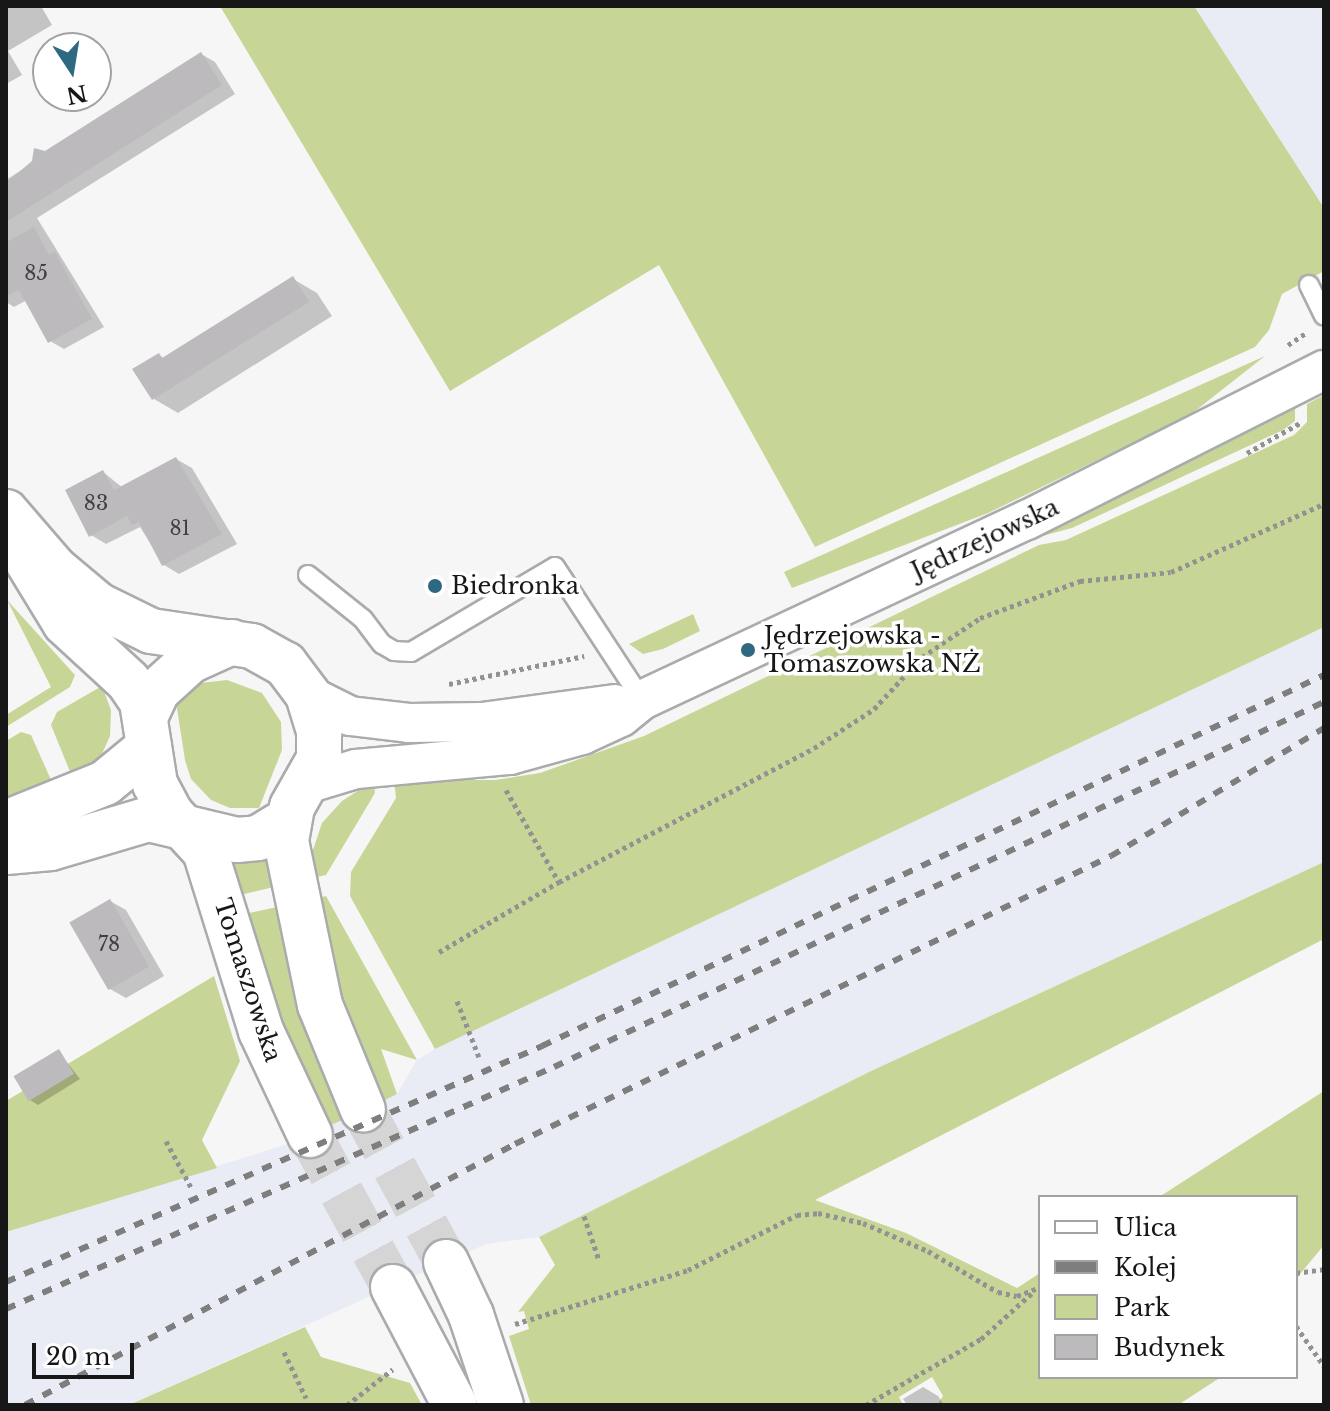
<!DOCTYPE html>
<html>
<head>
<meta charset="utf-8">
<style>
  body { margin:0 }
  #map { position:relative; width:1330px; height:1411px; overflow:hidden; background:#f6f6f7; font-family:"Libre Baskerville",serif }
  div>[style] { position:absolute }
  .built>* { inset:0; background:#eaecf5 }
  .green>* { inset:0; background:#c7d596 }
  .shadow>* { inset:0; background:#0003 }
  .building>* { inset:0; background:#bcbabc; transform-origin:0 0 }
  .secondary-tunnel>* { height:44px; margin-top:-22px; transform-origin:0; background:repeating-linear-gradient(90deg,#d5d5d5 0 44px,transparent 0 66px) }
  .path>* { height:5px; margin-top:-2.5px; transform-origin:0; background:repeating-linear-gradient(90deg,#929292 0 4px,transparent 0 8px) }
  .roads { filter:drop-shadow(2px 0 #aaabac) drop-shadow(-2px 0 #aaabac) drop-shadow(0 2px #aaabac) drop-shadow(0 -2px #aaabac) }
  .lane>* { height:18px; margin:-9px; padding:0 9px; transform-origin:9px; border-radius:9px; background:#fff }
  .street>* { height:38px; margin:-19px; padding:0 19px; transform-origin:19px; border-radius:19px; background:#fff }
  .secondary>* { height:44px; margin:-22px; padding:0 22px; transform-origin:22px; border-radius:22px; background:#fff }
  .rail>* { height:6px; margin-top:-3px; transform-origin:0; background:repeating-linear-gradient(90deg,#7e7e7f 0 10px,transparent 0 20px) }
  .dots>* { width:22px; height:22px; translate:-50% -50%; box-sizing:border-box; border:4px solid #fff; border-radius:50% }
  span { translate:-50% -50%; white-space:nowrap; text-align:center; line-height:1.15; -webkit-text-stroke:7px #fff; paint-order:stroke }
  .number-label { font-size:20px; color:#404040 }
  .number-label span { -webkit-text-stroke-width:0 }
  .street-label { font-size:24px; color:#171717 }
  .poi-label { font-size:24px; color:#171717 }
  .left { translate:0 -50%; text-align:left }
  .frame { position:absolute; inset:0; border:8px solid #171717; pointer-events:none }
  .legend { position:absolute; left:1038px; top:1195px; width:260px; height:184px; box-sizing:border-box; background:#fff; border:2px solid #a2a2a2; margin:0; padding:10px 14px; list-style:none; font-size:24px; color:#171717 }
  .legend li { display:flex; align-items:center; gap:16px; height:40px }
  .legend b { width:40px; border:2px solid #a2a2a2 }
  .north { position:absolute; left:32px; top:32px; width:80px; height:80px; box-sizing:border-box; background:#fff; border:2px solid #a2a2a2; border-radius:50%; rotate:168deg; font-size:22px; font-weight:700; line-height:32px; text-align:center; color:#171717 }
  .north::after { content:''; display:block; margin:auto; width:28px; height:36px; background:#2f6881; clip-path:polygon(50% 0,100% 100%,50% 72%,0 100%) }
  .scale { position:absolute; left:32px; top:1343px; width:102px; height:36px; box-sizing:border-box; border:4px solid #171717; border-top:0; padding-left:10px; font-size:24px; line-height:28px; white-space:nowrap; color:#171717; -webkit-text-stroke:6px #fff; paint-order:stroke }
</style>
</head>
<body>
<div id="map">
  <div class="built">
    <div style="clip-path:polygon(1194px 6px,1324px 6px,1324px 208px)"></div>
    <div style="clip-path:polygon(1324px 627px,1324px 862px,869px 1072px,539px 1237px,486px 1244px,129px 1405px,6px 1405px,6px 1232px,294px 1142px,397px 1094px,417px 1060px,435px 1049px)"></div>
  </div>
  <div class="green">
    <div style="clip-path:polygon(220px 6px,1194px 6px,1324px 208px,1324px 271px,1282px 294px,1269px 330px,1255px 347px,815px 547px,659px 265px,450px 391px)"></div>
    <div style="clip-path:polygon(1265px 356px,1190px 415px,988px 513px,792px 588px,784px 572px)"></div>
    <div style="clip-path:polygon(1324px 395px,1324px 627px,435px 1049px,350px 896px,351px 872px,396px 798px,394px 780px,495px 780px,540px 773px,644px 736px,1039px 545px,1066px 540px,1294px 435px,1307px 422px,1307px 404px)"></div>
    <div style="clip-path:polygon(1295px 408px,1295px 421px,1283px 430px,1072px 528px,1042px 536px)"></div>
    <div style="clip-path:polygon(7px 600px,75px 675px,70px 687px,6px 727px,6px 715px,51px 687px)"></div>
    <div style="clip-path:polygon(693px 614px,700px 631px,663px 649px,643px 654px,629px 644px)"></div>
    <div style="clip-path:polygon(227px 680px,262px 693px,281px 722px,282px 750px,259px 808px,230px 808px,211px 800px,191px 779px,185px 760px,176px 702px,201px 683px)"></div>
    <div style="clip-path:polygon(102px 686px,111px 710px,110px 736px,97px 765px,75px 784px,51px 725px,57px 712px)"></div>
    <div style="clip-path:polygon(21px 732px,31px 735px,56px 791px,6px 812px,6px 741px)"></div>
    <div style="clip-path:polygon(373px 781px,375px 793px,326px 875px,313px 878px,313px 850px,322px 823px,342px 801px)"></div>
    <div style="clip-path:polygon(266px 852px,278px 886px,240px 895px,230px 859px)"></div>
    <div style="clip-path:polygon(1324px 862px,1324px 939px,815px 1200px,906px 1233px,1017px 1288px,1040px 1273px,1040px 1377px,1221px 1377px,1178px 1405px,937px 1405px,943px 1396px,932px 1377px,899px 1397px,903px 1405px,531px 1405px,509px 1336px,529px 1329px,524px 1311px,518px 1312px,555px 1265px,539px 1237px,869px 1072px)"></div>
    <div style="clip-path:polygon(326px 896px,417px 1060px,381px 1049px,397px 1094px,379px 1103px,348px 1032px,317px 898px)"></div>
    <div style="clip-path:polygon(282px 906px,347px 1118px,326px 1127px,288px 1052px,245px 914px)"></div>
    <div style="clip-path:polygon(214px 976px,240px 1061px,202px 1140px,217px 1168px,6px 1232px,6px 1101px)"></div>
    <div style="clip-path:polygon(1324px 1091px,1324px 1245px,1296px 1279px,1296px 1197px,1159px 1197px)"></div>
    <div style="clip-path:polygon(305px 1327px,321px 1357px,410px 1383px,422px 1405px,129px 1405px)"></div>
  </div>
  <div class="shadow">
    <div style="clip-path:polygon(6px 6px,41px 6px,52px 25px,8px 51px,22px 75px,6px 84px)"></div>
    <div style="clip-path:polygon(201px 54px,215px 62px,235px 94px,37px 218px,104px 327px,64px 349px,50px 341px,27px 300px,14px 307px,6px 302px,6px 180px)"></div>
    <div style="clip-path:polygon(293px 279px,317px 293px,332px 316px,178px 413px,154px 399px,159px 355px,165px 359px)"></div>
    <div style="clip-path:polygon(176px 459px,192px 468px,237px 544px,179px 574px,164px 565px,140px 527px,106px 544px,91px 535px,103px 472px,123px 488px)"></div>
    <div style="clip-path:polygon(110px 901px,126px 910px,164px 976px,126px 998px,110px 989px)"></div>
    <div style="clip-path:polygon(59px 1052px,80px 1079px,38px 1105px,30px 1100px)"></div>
    <div style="clip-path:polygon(923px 1387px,938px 1396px,944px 1405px,907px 1405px,903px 1399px)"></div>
  </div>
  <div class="building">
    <div style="clip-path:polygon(201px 52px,222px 85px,6px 222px,6px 183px,32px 161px,34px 148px,45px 151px)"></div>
    <div style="clip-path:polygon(34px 227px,49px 255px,55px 252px,92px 319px,48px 343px,19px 290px,6px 296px,6px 242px)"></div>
    <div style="clip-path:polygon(293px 276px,309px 302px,152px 400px,132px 369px,159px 353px,162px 358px)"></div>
    <div style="clip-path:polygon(176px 457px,222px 534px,162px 566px,139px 522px,132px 525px,127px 516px,89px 537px,65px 490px,103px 470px,114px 490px)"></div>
    <div style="left:110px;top:899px;width:78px;height:47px;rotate:60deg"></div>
    <div style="left:59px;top:1049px;width:29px;height:53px;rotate:59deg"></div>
  </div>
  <div class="secondary-tunnel">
    <div style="left:363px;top:1110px;width:173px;rotate:61.4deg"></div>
    <div style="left:310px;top:1135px;width:173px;rotate:61.4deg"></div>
  </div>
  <div class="path">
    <div style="left:1288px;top:345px;width:22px;rotate:-34deg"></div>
    <div style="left:1247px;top:453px;width:61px;rotate:-29.5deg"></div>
    <div style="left:449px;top:684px;width:138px;rotate:-11.7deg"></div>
    <div style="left:506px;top:790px;width:106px;rotate:60.1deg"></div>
    <div style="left:439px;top:952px;width:139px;rotate:-30.3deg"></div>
    <div style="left:559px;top:882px;width:288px;rotate:-27.7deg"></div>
    <div style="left:814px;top:748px;width:72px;rotate:-33deg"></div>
    <div style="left:874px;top:709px;width:71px;rotate:-47.3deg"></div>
    <div style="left:922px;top:657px;width:70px;rotate:-33.9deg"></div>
    <div style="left:980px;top:618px;width:107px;rotate:-20.3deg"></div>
    <div style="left:1080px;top:581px;width:91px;rotate:-5.6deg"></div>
    <div style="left:1171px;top:572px;width:167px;rotate:-24deg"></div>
    <div style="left:457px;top:1001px;width:60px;rotate:68.6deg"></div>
    <div style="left:166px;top:1141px;width:55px;rotate:61.6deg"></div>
    <div style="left:584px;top:1216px;width:46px;rotate:71.2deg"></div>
    <div style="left:1296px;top:1273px;width:28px;rotate:-8deg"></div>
    <div style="left:515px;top:1324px;width:181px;rotate:-17.3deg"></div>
    <div style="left:688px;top:1270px;width:122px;rotate:-26.8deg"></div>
    <div style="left:797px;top:1215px;width:21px;rotate:-5deg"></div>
    <div style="left:818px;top:1213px;width:46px;rotate:12.5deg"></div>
    <div style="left:863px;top:1223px;width:71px;rotate:23.3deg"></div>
    <div style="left:928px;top:1251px;width:81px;rotate:30.4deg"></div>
    <div style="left:998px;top:1292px;width:19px;rotate:12deg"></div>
    <div style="left:1017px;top:1296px;width:25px;rotate:-21deg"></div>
    <div style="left:1296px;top:1326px;width:49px;rotate:55deg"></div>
    <div style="left:284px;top:1352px;width:51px;rotate:64.4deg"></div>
    <div style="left:347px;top:1405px;width:58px;rotate:-38deg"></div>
    <div style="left:866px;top:1405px;width:133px;rotate:-29.9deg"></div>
    <div style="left:981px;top:1339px;width:69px;rotate:-42deg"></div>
  </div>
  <div class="roads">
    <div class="lane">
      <div style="left:1309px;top:285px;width:34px;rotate:64deg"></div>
      <div style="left:308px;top:575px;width:70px;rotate:38.7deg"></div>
      <div style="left:363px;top:619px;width:31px;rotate:53deg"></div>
      <div style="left:382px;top:644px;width:14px;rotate:30deg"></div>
      <div style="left:394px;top:651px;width:17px;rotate:3deg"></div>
      <div style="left:411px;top:652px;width:167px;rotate:-30.6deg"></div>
      <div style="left:555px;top:567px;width:159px;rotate:56.8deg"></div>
    </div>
    <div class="street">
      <div style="left:308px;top:695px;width:47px;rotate:26.6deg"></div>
      <div style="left:350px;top:716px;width:59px;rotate:6.8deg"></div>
      <div style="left:409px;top:723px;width:73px;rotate:-0.8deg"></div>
      <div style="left:482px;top:722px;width:134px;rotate:-7.7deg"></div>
      <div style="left:306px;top:784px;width:52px;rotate:-16.7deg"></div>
      <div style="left:356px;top:769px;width:155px;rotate:-5.2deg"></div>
      <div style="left:510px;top:755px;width:75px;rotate:-15.5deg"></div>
      <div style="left:582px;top:735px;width:43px;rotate:-24.8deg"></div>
      <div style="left:621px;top:717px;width:27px;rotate:-39deg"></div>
      <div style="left:642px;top:700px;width:425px;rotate:-25.1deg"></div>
      <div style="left:1027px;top:520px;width:333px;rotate:-26.8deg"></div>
    </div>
    <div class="secondary">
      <div style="left:6px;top:512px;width:75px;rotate:49.3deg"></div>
      <div style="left:55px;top:569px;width:56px;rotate:39.9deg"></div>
      <div style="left:98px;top:605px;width:59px;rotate:26.1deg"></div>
      <div style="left:151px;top:631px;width:102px;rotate:8.4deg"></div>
      <div style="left:252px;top:646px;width:38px;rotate:29deg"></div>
      <div style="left:285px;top:664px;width:39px;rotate:53deg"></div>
      <div style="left:308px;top:695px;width:39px;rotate:73deg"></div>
      <div style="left:319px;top:732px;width:27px;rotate:90deg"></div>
      <div style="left:319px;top:759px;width:55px;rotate:119.4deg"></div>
      <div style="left:292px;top:807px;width:35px;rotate:100deg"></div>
      <div style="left:286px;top:841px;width:167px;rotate:78.3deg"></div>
      <div style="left:320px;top:1005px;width:113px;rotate:67.7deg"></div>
      <div style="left:26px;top:559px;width:75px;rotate:58.6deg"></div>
      <div style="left:65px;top:623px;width:86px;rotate:42.6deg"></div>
      <div style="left:128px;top:681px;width:25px;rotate:56deg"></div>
      <div style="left:142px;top:702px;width:83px;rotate:81deg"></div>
      <div style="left:155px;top:784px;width:34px;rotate:62deg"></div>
      <div style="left:171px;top:814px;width:50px;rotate:47.4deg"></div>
      <div style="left:205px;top:851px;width:189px;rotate:72.7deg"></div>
      <div style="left:261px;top:1031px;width:115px;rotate:64.8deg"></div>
      <div style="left:146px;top:715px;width:26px;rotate:-65deg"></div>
      <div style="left:157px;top:691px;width:45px;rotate:-42.3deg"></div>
      <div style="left:190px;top:661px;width:46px;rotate:-24.3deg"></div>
      <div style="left:6px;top:823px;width:107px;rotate:-22deg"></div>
      <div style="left:105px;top:783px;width:57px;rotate:-39.3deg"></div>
      <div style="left:6px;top:852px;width:45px;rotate:-5.1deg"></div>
      <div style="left:51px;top:848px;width:102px;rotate:-16.5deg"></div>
      <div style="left:149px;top:819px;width:90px;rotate:13.4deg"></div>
      <div style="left:237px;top:840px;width:21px;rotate:-5deg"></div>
      <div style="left:258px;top:838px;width:35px;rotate:-31deg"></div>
      <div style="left:446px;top:1262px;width:59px;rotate:64.7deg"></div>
      <div style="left:471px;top:1315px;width:95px;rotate:71.6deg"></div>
      <div style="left:393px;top:1287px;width:133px;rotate:62.3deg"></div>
    </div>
  </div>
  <div class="rail">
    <div style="left:6px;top:1282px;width:586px;rotate:-23.76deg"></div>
    <div style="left:542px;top:1046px;width:866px;rotate:-25.38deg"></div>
    <div style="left:6px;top:1309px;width:599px;rotate:-23.83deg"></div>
    <div style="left:554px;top:1067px;width:852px;rotate:-25.36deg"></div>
    <div style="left:25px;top:1405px;width:555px;rotate:-28.04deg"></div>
    <div style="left:515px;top:1144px;width:662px;rotate:-25.79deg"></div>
    <div style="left:1111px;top:856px;width:249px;rotate:-31deg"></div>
  </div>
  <div class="dots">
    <div style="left:435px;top:586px;background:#2f6881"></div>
    <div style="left:748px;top:650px;background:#2f6881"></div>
  </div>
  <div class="number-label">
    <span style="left:36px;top:273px">85</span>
    <span style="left:96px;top:503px">83</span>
    <span style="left:180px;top:528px">81</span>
    <span style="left:109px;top:944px">78</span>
  </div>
  <div class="street-label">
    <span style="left:985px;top:539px;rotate:-25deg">Jędrzejowska</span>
    <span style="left:248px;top:980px;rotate:72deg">Tomaszowska</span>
  </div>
  <div class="poi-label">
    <span class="left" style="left:451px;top:586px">Biedronka</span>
    <span class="left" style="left:764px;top:650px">Jędrzejowska -<br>Tomaszowska NŻ</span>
  </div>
  <div class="frame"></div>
  <ul class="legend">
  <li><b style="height:10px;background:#fff"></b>Ulica</li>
  <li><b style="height:10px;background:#7e7e7f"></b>Kolej</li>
  <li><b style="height:22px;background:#c7d596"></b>Park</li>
  <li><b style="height:22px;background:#bcbabc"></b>Budynek</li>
  </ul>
  <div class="north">N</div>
  <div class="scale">20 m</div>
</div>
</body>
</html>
